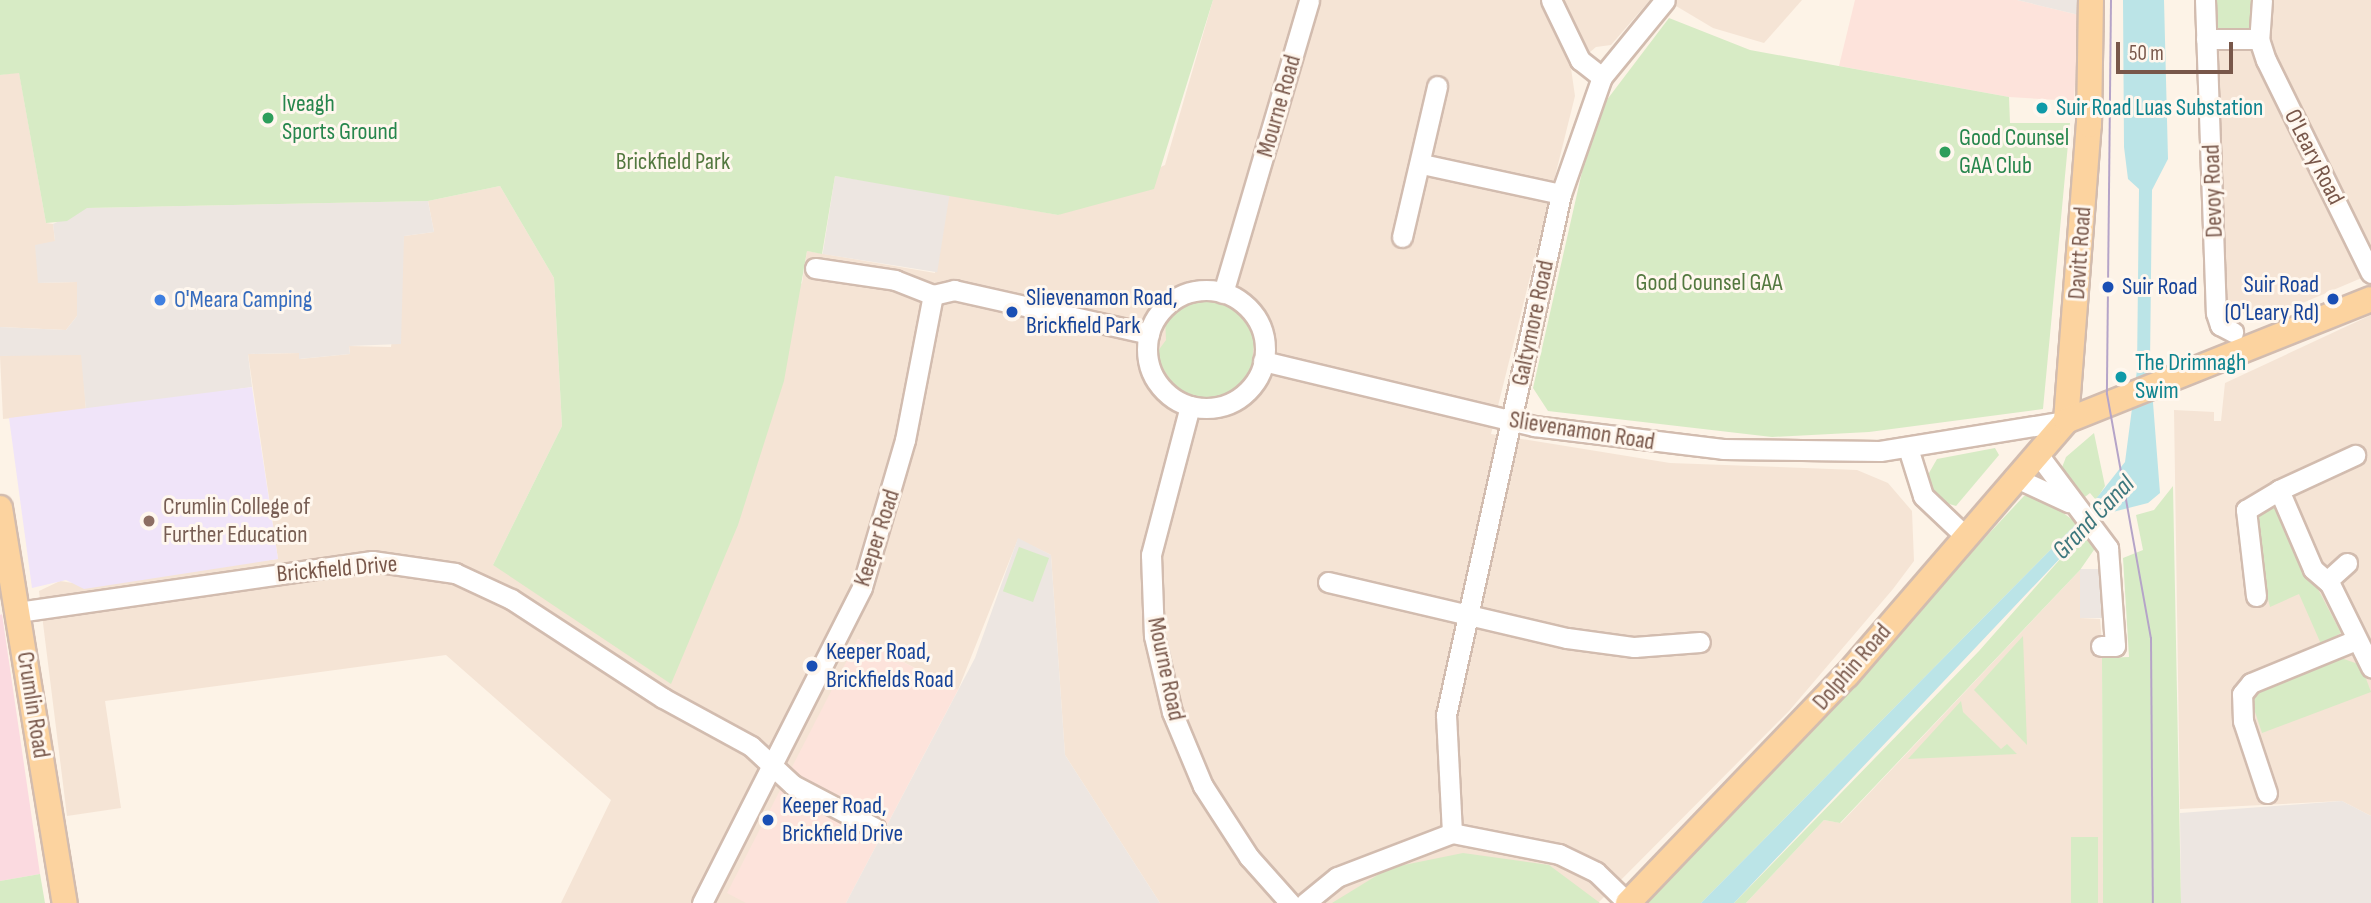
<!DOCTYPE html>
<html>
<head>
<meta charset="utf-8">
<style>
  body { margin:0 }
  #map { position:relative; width:2371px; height:903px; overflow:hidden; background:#fdf3e7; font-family:"Sofia Sans Condensed",sans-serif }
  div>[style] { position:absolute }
  .residential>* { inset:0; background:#f5e4d5 }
  .commercial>* { inset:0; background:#fde3db }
  .industrial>* { inset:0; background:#ede6e1; transform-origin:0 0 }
  .education>* { inset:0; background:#f0e4f9 }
  .medical>* { inset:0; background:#fbdae0 }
  .green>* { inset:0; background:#d7ebc5; transform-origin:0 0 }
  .water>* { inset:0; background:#bbe4e7 }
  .roads { filter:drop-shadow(2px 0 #d2bcaf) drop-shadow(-2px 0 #d2bcaf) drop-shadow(0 2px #d2bcaf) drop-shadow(0 -2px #d2bcaf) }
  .minor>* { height:19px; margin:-9.5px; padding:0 9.5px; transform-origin:9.5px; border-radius:9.5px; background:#fff }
  .minor>.ring { margin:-9.5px; padding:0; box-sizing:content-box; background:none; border:19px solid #fff; border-radius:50% }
  .major>* { height:24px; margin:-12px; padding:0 12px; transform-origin:12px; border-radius:12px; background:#fcd39f }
  .tram>* { height:2px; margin:-1px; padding:0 1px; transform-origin:1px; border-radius:1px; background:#b5a4c8 }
  .dots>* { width:19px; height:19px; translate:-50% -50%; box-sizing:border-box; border:4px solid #fff7ee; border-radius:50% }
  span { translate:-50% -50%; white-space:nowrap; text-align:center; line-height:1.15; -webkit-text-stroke:6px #fff7ee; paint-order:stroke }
  .leisure-label { font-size:24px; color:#27864d }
  .left { translate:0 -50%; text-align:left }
  .street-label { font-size:24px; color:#78574a }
  .culture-label { font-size:24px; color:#0d838f }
  .park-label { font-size:24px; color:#53783f }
  .transit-label { font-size:24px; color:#164399 }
  .right { translate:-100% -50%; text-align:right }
  .shop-label { font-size:24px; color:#366cbe }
  .education-label { font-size:24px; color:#785e54 }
  .water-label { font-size:26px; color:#3d777d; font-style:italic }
  .scale { position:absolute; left:2116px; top:42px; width:117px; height:32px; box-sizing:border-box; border:4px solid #78574a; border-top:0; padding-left:9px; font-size:21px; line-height:24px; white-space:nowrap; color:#78574a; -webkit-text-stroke:5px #fff7ee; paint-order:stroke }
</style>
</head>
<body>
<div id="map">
  <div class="residential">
    <div style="clip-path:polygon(1213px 0,1650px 0,1611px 45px,1596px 47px,1571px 68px,1575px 96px,1491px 434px,1670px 463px,1857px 470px,1888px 483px,1912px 511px,1914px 561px,1893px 589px,1789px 711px,1598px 903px,1160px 903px,1065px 755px,1051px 555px,1018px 539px,958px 690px,858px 639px,746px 903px,561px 903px,611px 800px,446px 655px,105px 701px,121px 808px,67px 816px,39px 591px,60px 581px,79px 584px,278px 559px,248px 354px,299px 353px,300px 359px,350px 354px,349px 346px,391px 347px,404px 236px,434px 232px,428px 201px,500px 186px,554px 278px,562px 426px,493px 565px,802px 283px,807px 251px,935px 273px,949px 195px,1058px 215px,1165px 165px)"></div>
    <div style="clip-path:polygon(1666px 0,1802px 0,1764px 43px,1713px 28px)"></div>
    <div style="clip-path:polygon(2217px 0,2371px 0,2371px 274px,2258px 322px,2228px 307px,2219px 284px)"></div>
    <div style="clip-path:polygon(19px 72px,46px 223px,53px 224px,55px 241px,38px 283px,77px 282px,77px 316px,66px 330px,0 327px,0 75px)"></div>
    <div style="clip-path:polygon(2371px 315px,2371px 816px,2342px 801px,2180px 809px,2174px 410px,2214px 412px,2214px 421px,2221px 421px,2225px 383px)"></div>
    <div style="clip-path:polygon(38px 352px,82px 355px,86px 411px,3px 419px,0 356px)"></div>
    <div style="clip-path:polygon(2080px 570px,2080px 618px,2100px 619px,2102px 642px,2103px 903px,1746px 903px,1824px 820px,1841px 823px)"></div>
  </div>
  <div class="commercial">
    <div style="clip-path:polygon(1855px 0,2017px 0,2079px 15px,2074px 101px,2009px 97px,1839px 66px)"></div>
    <div style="clip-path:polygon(858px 639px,958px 690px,846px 903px,746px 903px,727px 893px)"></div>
  </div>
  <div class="industrial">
    <div style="clip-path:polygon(2017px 0,2079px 0,2079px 15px)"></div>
    <div style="left:835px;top:176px;width:116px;height:79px;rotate:9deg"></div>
    <div style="clip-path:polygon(428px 201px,434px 232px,404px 236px,401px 344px,349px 346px,350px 354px,299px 359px,299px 353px,248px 354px,252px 387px,86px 411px,81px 355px,0 356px,0 327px,66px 330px,77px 316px,77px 282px,38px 283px,35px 245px,55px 241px,53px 224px,86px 208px)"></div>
    <div style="clip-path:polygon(1018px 538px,1051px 555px,1065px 755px,1160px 903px,846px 903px,975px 658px)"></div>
    <div style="left:2104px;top:569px;width:49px;height:24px;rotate:90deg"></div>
    <div style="clip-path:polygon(2342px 801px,2371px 816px,2371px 903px,2181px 903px,2180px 813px)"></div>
  </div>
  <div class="education">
    <div style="clip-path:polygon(252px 387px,278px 559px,84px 589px,66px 580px,32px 588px,9px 418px)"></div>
  </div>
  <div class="medical">
    <div style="clip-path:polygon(2px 614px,40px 874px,0 881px,0 615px)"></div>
  </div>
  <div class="green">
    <div style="clip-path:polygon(0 0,1213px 0,1154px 189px,1058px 215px,835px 176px,822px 254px,807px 251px,784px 381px,738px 525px,671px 684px,493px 565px,562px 426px,554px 278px,500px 186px,428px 201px,87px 208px,67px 221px,46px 223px,19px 73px,0 75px)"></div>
    <div style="clip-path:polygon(2211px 0,2256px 0,2251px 30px,2213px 30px)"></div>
    <div style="clip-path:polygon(1669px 18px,1750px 50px,2009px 97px,2010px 123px,2070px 123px,2043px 409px,1869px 432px,1772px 437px,1548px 411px,1533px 388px,1584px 163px,1606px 101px)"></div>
    <div style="clip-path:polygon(1198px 299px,1228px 303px,1255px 333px,1251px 373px,1240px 387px,1213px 401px,1177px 391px,1155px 355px,1166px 340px,1165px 319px)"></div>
    <div style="clip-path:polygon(2094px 433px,2105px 486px,2096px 500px,2090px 493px,2081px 500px,2061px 470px,2066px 457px)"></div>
    <div style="clip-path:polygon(1995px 448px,1999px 455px,1956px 506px,1936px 500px,1925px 480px,1937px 459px)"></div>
    <div style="clip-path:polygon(2173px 486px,2181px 903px,2103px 903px,2102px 658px,2129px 657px,2123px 558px,2143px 550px,2136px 515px,2154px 510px)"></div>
    <div style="clip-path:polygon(2024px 496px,2040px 496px,2077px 523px,1701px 903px,1644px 903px)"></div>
    <div style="clip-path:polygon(2255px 504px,2274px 505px,2341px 633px,2321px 644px,2299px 594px,2270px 607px,2248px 518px)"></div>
    <div style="clip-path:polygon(2085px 531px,2096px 547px,2080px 570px,1840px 823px,1824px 820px,1746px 903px,1734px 903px,1979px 651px)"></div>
    <div style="left:1019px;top:547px;width:32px;height:47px;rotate:20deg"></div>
    <div style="clip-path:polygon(2023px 636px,2027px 745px,1974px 690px)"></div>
    <div style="clip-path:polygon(2341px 658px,2361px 665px,2371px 692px,2262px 733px,2249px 694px)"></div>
    <div style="clip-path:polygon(1961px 701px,1963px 712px,2001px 749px,2007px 744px,2017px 754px,1908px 759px)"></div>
    <div style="left:2071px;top:837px;width:27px;height:66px"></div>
    <div style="clip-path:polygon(1463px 853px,1549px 865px,1600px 903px,1332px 903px,1389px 868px)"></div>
    <div style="clip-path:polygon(40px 874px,45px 903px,0 903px,0 881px)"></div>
  </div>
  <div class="water">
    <div style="clip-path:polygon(2123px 0,2164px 0,2168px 159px,2152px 190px,2150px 364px,2160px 493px,2148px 503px,2101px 515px,1734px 903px,1701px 903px,2077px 523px,2125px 462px,2137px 370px,2139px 189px,2128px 179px,2124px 147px)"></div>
  </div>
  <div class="roads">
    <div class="minor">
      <div style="left:1551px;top:0;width:67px;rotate:64.2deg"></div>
      <div style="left:1580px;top:60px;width:28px;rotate:38deg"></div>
      <div style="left:2205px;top:0;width:313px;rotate:88deg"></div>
      <div style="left:2216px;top:313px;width:13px;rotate:72deg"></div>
      <div style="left:2220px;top:325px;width:15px;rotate:28deg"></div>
      <div style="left:2262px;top:0;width:39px;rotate:94deg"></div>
      <div style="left:2259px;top:39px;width:22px;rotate:72deg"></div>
      <div style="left:2266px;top:60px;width:237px;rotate:63.8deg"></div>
      <div style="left:2206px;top:39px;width:53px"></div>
      <div style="left:1422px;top:164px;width:142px;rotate:12.2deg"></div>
      <div style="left:1402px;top:237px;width:155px;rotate:-76.9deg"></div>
      <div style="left:815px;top:268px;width:81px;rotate:8.5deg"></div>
      <div style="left:895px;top:280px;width:41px;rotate:21.5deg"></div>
      <div class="ring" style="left:1147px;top:290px;width:99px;height:99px"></div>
      <div style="left:1223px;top:293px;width:305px;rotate:-73.6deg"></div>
      <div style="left:933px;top:295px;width:22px;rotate:-13deg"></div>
      <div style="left:954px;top:290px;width:200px;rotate:12.7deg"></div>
      <div style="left:1263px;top:361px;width:279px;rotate:13.5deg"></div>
      <div style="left:1534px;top:426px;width:190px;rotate:6.9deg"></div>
      <div style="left:1723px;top:449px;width:157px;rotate:0.7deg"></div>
      <div style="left:1880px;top:451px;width:188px;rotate:-9.2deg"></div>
      <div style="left:1190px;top:406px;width:154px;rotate:104.7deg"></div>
      <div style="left:1151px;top:555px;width:81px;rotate:87.9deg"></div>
      <div style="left:1154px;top:636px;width:78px;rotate:76.7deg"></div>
      <div style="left:1172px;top:712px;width:80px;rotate:67.3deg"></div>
      <div style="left:1203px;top:786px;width:85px;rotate:57.1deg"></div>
      <div style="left:1249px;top:857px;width:62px;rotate:48.3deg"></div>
      <div style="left:1908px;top:448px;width:50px;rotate:72.6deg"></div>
      <div style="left:1923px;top:496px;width:55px;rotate:43.5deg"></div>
      <div style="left:2037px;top:453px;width:119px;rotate:53.2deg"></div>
      <div style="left:2108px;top:548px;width:98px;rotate:85.9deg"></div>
      <div style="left:2115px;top:646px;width:14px;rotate:180deg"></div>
      <div style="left:2014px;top:477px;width:60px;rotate:24.8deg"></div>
      <div style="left:2279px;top:490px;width:84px;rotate:-24.7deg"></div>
      <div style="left:2327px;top:581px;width:27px;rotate:-42deg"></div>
      <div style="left:1328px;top:582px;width:245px;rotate:13.2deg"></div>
      <div style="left:1567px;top:638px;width:68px;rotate:7.7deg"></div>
      <div style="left:1634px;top:647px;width:66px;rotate:-4.3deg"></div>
      <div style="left:2256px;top:596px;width:87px;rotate:-96.6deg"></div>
      <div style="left:2246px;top:510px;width:39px;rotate:-31deg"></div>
      <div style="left:2279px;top:490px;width:86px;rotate:66.7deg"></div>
      <div style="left:2313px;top:569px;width:23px;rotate:41deg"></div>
      <div style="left:2330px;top:584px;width:93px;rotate:63.7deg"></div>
      <div style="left:18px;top:612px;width:358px;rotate:-8.2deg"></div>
      <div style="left:372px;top:561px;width:84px;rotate:8.2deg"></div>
      <div style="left:455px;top:573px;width:62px;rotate:24.9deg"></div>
      <div style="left:511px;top:599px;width:181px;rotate:33.1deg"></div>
      <div style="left:663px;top:698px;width:100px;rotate:28.6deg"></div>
      <div style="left:751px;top:746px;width:57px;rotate:42.9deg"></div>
      <div style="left:793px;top:785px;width:93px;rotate:27.7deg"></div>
      <div style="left:2267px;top:793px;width:76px;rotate:-108.4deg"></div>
      <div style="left:2243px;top:721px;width:27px;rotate:-92deg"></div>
      <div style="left:2242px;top:694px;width:14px;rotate:-51deg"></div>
      <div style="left:2251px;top:683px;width:113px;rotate:-22.3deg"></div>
      <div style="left:1452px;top:833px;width:118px;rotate:-92.9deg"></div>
      <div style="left:1446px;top:715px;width:534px;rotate:-77.55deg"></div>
      <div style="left:1561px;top:194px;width:124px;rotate:-70.7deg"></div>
      <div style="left:1602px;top:77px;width:99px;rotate:-50.7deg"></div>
      <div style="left:702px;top:903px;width:354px;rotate:-63.1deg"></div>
      <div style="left:862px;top:587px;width:153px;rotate:-73.7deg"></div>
      <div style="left:905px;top:440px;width:148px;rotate:-79.1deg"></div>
      <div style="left:1305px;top:903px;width:41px;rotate:-39.1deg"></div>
      <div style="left:1337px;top:877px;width:123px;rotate:-20.9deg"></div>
      <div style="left:1452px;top:833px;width:109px;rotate:11.1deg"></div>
      <div style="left:1559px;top:854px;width:41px;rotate:25.9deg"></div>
      <div style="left:1596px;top:872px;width:45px;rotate:44.1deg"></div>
    </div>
    <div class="major">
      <div style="left:2066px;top:421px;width:297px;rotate:-85.6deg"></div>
      <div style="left:2089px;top:125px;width:125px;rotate:-89.1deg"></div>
      <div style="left:0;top:508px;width:400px;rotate:80.7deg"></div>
      <div style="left:1628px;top:903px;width:316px;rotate:-46.2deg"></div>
      <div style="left:1847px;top:675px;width:335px;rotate:-49.2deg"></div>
      <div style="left:2066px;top:421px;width:328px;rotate:-21.8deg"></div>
    </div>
  </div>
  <div class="tram">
    <div style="left:2111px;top:0;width:394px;rotate:90.6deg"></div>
    <div style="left:2107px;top:394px;width:248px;rotate:79.8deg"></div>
    <div style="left:2151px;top:638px;width:265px;rotate:89.6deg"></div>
  </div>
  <div class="dots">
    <div style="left:2042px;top:108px;background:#0f9aa8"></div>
    <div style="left:268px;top:118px;background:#2e9e5b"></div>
    <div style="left:1945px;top:152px;background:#2e9e5b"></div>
    <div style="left:2108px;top:287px;background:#1a4fb4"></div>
    <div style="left:2333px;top:299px;background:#1a4fb4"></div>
    <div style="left:160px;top:300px;background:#3f7fe0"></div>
    <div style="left:1012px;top:312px;background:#1a4fb4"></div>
    <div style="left:2121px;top:377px;background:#0f9aa8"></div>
    <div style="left:149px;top:521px;background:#8d6e63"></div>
    <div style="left:812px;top:666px;background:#1a4fb4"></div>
    <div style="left:768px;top:820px;background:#1a4fb4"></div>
  </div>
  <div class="leisure-label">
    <span class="left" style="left:282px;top:118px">Iveagh<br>Sports Ground</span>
    <span class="left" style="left:1959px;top:152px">Good Counsel<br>GAA Club</span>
  </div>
  <div class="street-label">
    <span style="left:1279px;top:106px;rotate:-74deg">Mourne Road</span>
    <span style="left:2314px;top:157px;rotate:63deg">O'Leary Road</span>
    <span style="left:2213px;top:191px;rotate:-92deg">Devoy Road</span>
    <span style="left:2080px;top:253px;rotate:-86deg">Davitt Road</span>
    <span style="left:1533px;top:323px;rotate:-78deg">Galtymore Road</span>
    <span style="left:1582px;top:431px;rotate:9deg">Slievenamon Road</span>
    <span style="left:877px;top:538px;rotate:-72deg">Keeper Road</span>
    <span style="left:337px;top:569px;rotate:-5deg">Brickfield Drive</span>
    <span style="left:1852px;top:667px;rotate:-49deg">Dolphin Road</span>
    <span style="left:1166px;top:669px;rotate:78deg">Mourne Road</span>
    <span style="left:33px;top:705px;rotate:81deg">Crumlin Road</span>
  </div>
  <div class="culture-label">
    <span class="left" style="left:2056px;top:108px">Suir Road Luas Substation</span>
    <span class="left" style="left:2135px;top:377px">The Drimnagh<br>Swim</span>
  </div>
  <div class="park-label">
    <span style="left:673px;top:162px">Brickfield Park</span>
    <span style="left:1709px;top:283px">Good Counsel GAA</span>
  </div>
  <div class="transit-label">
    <span class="right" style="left:2319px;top:299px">Suir Road<br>(O'Leary Rd)</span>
    <span class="left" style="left:2122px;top:287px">Suir Road</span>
    <span class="left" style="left:1026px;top:312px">Slievenamon Road,<br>Brickfield Park</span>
    <span class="left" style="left:826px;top:666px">Keeper Road,<br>Brickfields Road</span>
    <span class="left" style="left:782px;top:820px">Keeper Road,<br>Brickfield Drive</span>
  </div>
  <div class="shop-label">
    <span class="left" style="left:174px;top:300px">O'Meara Camping</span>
  </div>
  <div class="education-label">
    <span class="left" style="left:163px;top:521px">Crumlin College of<br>Further Education</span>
  </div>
  <div class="water-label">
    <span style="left:2094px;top:518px;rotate:-46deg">Grand Canal</span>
  </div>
  <div class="scale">50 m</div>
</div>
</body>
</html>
